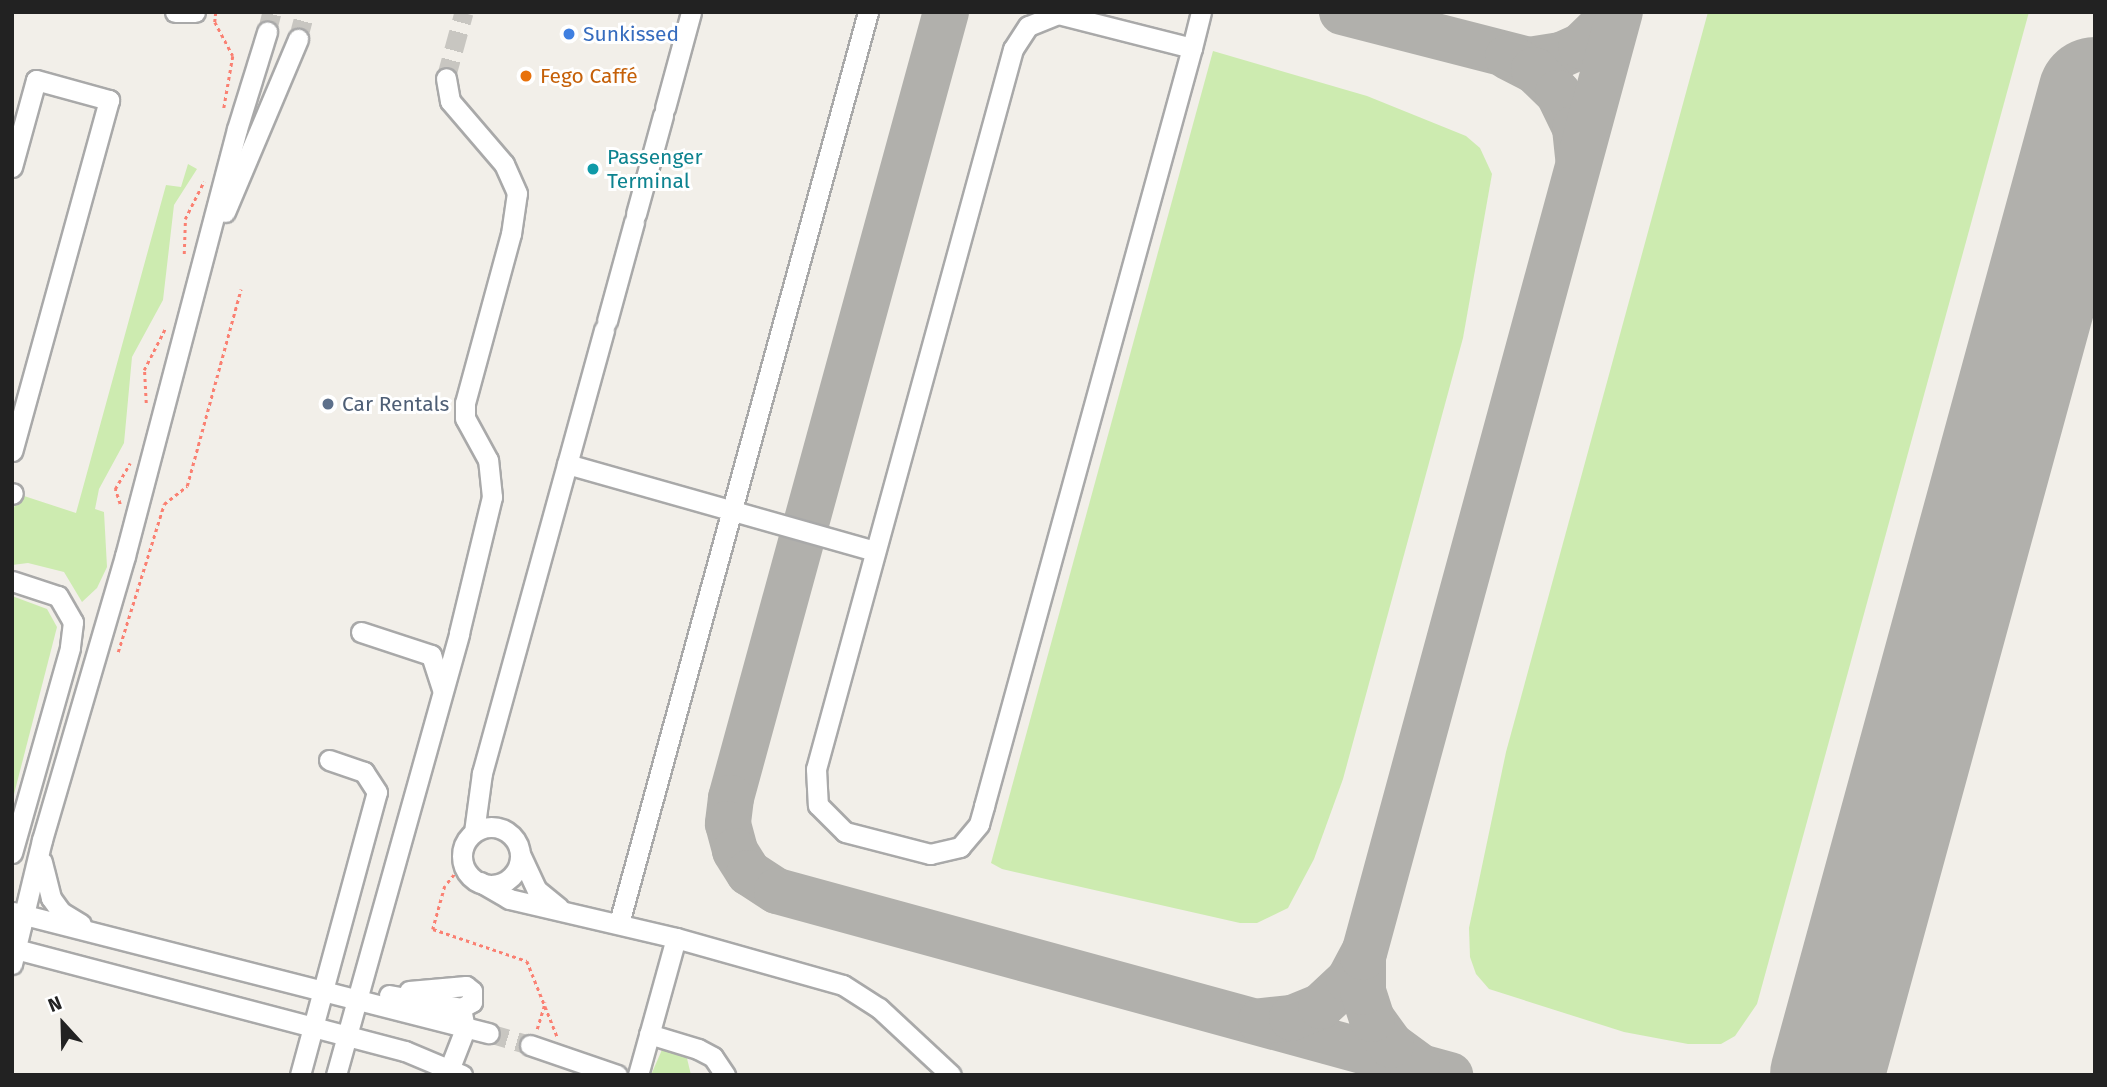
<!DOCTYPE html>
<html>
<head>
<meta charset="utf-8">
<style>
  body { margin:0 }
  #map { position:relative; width:2107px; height:1087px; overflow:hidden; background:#f2efe9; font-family:"Fira Sans",sans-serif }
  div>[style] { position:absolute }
  .grass>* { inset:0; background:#cdebb0 }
  .taxiway>* { height:46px; margin:-23px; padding:0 23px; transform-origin:23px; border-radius:23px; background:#b1b0ac }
  .runway>* { height:114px; margin:-57px; padding:0 57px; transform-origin:57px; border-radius:57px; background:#b1b0ac }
  .minor-tunnel>* { height:19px; margin-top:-9.5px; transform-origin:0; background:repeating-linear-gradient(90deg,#c8c6c1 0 19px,transparent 0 29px) }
  .path>* { height:2.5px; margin-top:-1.25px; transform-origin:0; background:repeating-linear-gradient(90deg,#fa8072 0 3.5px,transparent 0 7px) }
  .roads { filter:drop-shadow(2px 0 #a9a9a9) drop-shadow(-2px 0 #a9a9a9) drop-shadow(0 2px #a9a9a9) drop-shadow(0 -2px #a9a9a9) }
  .minor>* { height:19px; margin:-9.5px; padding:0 9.5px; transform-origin:9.5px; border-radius:9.5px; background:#fff }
  .minor>.ring { margin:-9.5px; padding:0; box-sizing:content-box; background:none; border:19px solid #fff; border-radius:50% }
  .dots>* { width:19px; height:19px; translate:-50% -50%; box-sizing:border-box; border:4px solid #fff; border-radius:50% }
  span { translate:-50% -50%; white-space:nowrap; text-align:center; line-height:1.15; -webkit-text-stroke:6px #fff; paint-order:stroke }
  .shop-label { font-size:21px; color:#366cbe }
  .left { translate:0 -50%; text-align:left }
  .food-label { font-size:21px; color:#c56008 }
  .culture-label { font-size:21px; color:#0d838f }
  .service-label { font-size:21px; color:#4e5e75 }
  .frame { position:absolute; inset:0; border:14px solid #222; pointer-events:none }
  .north { position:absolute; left:28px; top:989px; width:70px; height:70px; -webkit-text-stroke:5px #fff; paint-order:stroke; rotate:338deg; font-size:19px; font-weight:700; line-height:28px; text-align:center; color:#222 }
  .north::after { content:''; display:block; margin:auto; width:24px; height:32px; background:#222; clip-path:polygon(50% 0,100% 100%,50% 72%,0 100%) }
</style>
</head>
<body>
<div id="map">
  <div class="grass">
    <div style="clip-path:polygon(1708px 12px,2029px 12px,1757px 1004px,1735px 1036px,1721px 1044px,1688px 1044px,1624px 1032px,1489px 989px,1476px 974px,1470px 957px,1469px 928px,1506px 752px)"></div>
    <div style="clip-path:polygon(1213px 51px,1367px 96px,1466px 136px,1480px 148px,1492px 174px,1463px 338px,1343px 779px,1314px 859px,1288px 908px,1257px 923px,1240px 923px,1002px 869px,991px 863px)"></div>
    <div style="clip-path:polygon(188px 164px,197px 169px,174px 205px,163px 300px,132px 357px,124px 443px,99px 489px,95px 509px,104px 512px,107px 567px,97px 588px,82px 602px,64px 572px,28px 563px,12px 565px,12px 515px,18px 494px,76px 513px,166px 185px,181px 187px)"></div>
    <div style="clip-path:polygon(12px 596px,47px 609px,57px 627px,12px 802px)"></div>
    <div style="clip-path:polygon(664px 1045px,685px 1050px,691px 1075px,651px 1075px)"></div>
  </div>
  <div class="taxiway">
    <div style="left:946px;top:12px;width:815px;rotate:105.3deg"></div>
    <div style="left:731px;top:798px;width:26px;rotate:97deg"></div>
    <div style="left:728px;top:824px;width:28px;rotate:75deg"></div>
    <div style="left:735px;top:851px;width:26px;rotate:58deg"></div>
    <div style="left:749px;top:873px;width:33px;rotate:33deg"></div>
    <div style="left:777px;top:891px;width:698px;rotate:15.29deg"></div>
    <div style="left:1342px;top:12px;width:193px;rotate:14.4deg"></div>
    <div style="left:1529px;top:60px;width:32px;rotate:-9deg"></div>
    <div style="left:1561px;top:55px;width:22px;rotate:-24deg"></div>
    <div style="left:1581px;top:46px;width:49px;rotate:-44.2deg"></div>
    <div style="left:1508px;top:57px;width:29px;rotate:27deg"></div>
    <div style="left:1534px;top:70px;width:33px;rotate:44deg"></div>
    <div style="left:1558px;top:93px;width:39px;rotate:64deg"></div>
    <div style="left:1575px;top:128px;width:31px;rotate:84deg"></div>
    <div style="left:1261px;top:1021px;width:31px;rotate:-6deg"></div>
    <div style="left:1292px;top:1018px;width:31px;rotate:-22deg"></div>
    <div style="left:1321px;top:1006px;width:38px;rotate:-43deg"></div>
    <div style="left:1349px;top:980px;width:32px;rotate:-62deg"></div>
    <div style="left:1417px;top:1064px;width:32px;rotate:-144deg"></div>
    <div style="left:1391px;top:1045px;width:32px;rotate:-126deg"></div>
    <div style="left:1372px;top:1019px;width:28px;rotate:-108deg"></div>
    <div style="left:1363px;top:992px;width:35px;rotate:-90deg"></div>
    <div style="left:1363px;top:957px;width:979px;rotate:-74.79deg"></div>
    <div style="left:1827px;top:1075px;width:3px;rotate:-72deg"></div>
  </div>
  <div class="runway">
    <div style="left:1827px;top:1075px;width:1017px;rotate:-74.72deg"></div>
  </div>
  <div class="minor-tunnel">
    <div style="left:267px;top:32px;width:21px;rotate:-76deg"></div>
    <div style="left:298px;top:39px;width:28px;rotate:-75deg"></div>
    <div style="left:446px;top:78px;width:68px;rotate:-74.7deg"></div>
    <div style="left:489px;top:1033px;width:43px;rotate:16.3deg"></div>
  </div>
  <div class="path">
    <div style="left:216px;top:12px;width:10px;rotate:96deg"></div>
    <div style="left:215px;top:22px;width:38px;rotate:62deg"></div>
    <div style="left:233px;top:56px;width:53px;rotate:99.8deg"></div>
    <div style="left:184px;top:254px;width:35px;rotate:-88deg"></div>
    <div style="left:185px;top:219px;width:42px;rotate:-63.4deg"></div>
    <div style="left:146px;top:403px;width:33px;rotate:-93deg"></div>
    <div style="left:144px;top:370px;width:48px;rotate:-62.9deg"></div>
    <div style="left:120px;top:504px;width:16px;rotate:-108deg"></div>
    <div style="left:115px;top:489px;width:30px;rotate:-60deg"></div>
    <div style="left:118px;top:652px;width:155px;rotate:-72.7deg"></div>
    <div style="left:164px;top:504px;width:29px;rotate:-38deg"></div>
    <div style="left:187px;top:486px;width:204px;rotate:-74.7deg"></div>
    <div style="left:463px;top:864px;width:28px;rotate:129deg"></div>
    <div style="left:445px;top:886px;width:45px;rotate:105.6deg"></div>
    <div style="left:433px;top:929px;width:99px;rotate:18.8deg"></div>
    <div style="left:527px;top:961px;width:81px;rotate:68.2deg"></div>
    <div style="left:537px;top:1029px;width:28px;rotate:-73deg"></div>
  </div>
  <div class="roads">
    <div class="minor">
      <div style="left:175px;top:12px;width:20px"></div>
      <div style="left:1192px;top:48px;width:138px;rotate:-165.8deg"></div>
      <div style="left:1058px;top:14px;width:32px;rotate:158deg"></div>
      <div style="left:1028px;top:26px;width:27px;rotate:123deg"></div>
      <div style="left:1013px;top:49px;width:746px;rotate:105.3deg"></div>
      <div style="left:816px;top:769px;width:36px;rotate:87deg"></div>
      <div style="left:818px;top:805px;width:38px;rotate:45deg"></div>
      <div style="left:845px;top:832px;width:88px;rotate:14.5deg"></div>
      <div style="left:930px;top:854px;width:31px;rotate:-13deg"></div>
      <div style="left:960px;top:847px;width:30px;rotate:-50deg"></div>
      <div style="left:979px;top:824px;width:19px;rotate:-74deg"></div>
      <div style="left:984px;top:806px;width:786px;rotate:-74.66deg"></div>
      <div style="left:1192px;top:48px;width:37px;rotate:-76deg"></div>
      <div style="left:665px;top:108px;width:99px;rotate:-74.8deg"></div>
      <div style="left:12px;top:167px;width:90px;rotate:-74.6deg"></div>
      <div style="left:36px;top:80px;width:76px;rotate:15.3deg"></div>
      <div style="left:109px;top:100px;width:364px;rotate:105.4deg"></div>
      <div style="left:225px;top:212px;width:188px;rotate:-67.1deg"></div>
      <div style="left:636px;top:214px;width:103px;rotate:-74.7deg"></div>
      <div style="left:607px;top:321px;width:103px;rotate:-74.7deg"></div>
      <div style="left:567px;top:464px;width:320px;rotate:15.8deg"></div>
      <div style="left:12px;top:494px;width:1px;rotate:-45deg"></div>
      <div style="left:12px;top:581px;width:48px;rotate:18.1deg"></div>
      <div style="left:58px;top:596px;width:30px;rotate:60deg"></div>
      <div style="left:73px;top:622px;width:26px;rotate:97deg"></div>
      <div style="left:70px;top:648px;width:213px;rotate:105.8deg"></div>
      <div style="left:361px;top:632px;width:74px;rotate:18.2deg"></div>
      <div style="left:431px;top:655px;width:36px;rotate:72deg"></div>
      <div class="ring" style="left:462px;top:827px;width:39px;height:39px"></div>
      <div style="left:474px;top:832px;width:60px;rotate:-82.3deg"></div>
      <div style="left:482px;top:773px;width:460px;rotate:-74.6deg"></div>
      <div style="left:520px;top:854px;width:40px;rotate:65deg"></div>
      <div style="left:537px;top:890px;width:28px;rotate:39deg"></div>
      <div style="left:42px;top:862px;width:37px;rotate:76deg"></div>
      <div style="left:51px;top:898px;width:17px;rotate:54deg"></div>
      <div style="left:61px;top:912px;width:23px;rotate:31deg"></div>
      <div style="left:480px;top:882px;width:34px;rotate:30deg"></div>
      <div style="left:509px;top:899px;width:171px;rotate:13.1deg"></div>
      <div style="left:676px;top:938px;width:173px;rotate:15.7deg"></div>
      <div style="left:843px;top:985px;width:43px;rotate:32.6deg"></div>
      <div style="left:879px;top:1008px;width:98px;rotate:42.9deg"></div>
      <div style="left:13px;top:912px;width:491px;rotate:14.3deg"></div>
      <div style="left:619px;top:923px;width:944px;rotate:-74.71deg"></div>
      <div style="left:12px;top:948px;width:406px;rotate:14.7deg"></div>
      <div style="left:405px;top:1051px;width:62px;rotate:22.8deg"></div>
      <div style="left:12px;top:964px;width:128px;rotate:-76.4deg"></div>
      <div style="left:42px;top:840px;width:296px;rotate:-73.7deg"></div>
      <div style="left:125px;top:556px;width:441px;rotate:-75.3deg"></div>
      <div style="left:237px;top:129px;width:102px;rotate:-72.8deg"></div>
      <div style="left:409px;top:991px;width:57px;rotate:-5deg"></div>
      <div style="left:466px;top:986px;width:8px;rotate:40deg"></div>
      <div style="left:472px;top:991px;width:11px;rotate:90deg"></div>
      <div style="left:472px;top:1002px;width:13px;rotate:151deg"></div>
      <div style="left:389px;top:995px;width:73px;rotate:10.2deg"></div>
      <div style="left:461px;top:1008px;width:21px;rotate:79deg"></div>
      <div style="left:465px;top:1029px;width:44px;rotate:111.3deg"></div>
      <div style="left:649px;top:1034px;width:51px;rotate:17deg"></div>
      <div style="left:698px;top:1049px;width:17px;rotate:28deg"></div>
      <div style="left:713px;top:1057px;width:22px;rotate:56deg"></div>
      <div style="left:530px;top:1045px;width:92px;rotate:19deg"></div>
      <div style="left:300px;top:1075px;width:293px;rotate:-74.8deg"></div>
      <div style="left:377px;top:792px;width:24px;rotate:-123deg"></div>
      <div style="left:364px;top:772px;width:37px;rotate:-161deg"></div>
      <div style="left:336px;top:1075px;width:459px;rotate:-74.4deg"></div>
      <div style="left:459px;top:633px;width:140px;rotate:-76.4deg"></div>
      <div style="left:492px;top:497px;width:37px;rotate:-96deg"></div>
      <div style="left:488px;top:460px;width:48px;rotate:-118.7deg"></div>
      <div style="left:465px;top:418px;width:15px;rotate:-90deg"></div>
      <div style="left:465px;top:403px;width:175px;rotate:-74.8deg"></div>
      <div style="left:511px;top:234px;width:41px;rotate:-81.7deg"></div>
      <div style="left:517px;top:193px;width:32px;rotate:-114deg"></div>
      <div style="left:504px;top:164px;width:83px;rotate:-130.6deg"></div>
      <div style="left:450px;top:101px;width:23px;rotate:-100deg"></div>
      <div style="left:638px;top:1075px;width:142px;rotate:-74.5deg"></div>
    </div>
  </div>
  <div class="dots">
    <div style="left:569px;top:34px;background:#3f7fe0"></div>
    <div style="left:526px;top:76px;background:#e8710a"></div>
    <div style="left:593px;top:169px;background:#0f9aa8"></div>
    <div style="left:328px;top:404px;background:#5c6f8a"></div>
  </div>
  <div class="shop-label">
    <span class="left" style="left:583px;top:34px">Sunkissed</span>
  </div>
  <div class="food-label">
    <span class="left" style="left:540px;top:76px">Fego Caffé</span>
  </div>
  <div class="culture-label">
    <span class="left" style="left:607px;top:169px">Passenger<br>Terminal</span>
  </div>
  <div class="service-label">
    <span class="left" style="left:342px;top:404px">Car Rentals</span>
  </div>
  <div class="frame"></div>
  <div class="north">N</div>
</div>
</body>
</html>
